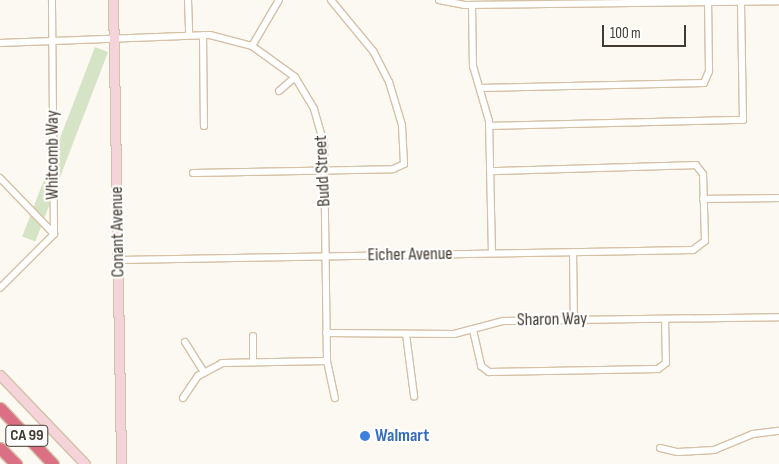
<!DOCTYPE html>
<html>
<head>
<meta charset="utf-8">
<style>
  body { margin:0 }
  #map { position:relative; width:779px; height:464px; overflow:hidden; background:#fcf8f2; font-family:"Sofia Sans Condensed",sans-serif }
  div>[style] { position:absolute }
  .green>* { inset:0; background:#d5e4c5; transform-origin:0 0 }
  .roads { filter:drop-shadow(1px 0 #d5c1a6) drop-shadow(-1px 0 #d5c1a6) drop-shadow(0 1px #d5c1a6) drop-shadow(0 -1px #d5c1a6) }
  .street>* { height:6px; margin:-3px; padding:0 3px; transform-origin:3px; border-radius:3px; background:#fff }
  .secondary>* { height:9px; margin:-4.5px; padding:0 4.5px; transform-origin:4.5px; border-radius:4.5px; background:#f4d4da }
  .highway>* { height:11px; margin:-5.5px; padding:0 5.5px; transform-origin:5.5px; border-radius:5.5px; background:#db6f84 }
  .dots>* { width:14px; height:14px; translate:-50% -50%; box-sizing:border-box; border:2px solid #fff; border-radius:50% }
  span { translate:-50% -50%; white-space:nowrap; text-align:center; line-height:1.15; -webkit-text-stroke:4.5px #fff; paint-order:stroke }
  .shield-label span { padding:1px 4px; background:#fff; border:1px solid; border-radius:4px; -webkit-text-stroke-width:0 }
  .shield-label { font-size:16px; color:#423a2f; font-weight:700 }
  .street-label { font-size:18px; color:#423a2f }
  .shop-label { font-size:18px; color:#366cbe; font-weight:700 }
  .left { translate:0 -50%; text-align:left }
  .scale { position:absolute; left:602px; top:25px; width:84px; height:22px; box-sizing:border-box; border:2px solid #423a2f; border-top:0; padding-left:6px; font-size:15px; line-height:18px; white-space:nowrap; color:#423a2f; -webkit-text-stroke:4px #fff; paint-order:stroke }
</style>
</head>
<body>
<div id="map">
  <div class="green">
    <div style="left:95px;top:47px;width:14px;height:203px;rotate:21deg"></div>
  </div>
  <div class="roads">
    <div class="street">
      <div style="left:188px;top:0;width:35px;rotate:88deg"></div>
      <div style="left:439px;top:0;width:25px;rotate:11deg"></div>
      <div style="left:464px;top:5px;width:315px;rotate:-0.7deg"></div>
      <div style="left:472px;top:5px;width:61px;rotate:89.1deg"></div>
      <div style="left:473px;top:66px;width:57px;rotate:73.8deg"></div>
      <div style="left:489px;top:121px;width:132px;rotate:88.7deg"></div>
      <div style="left:203px;top:35px;width:91px;rotate:89.4deg"></div>
      <div style="left:0;top:43px;width:210px;rotate:-2.2deg"></div>
      <div style="left:210px;top:35px;width:43px;rotate:14.7deg"></div>
      <div style="left:252px;top:46px;width:53px;rotate:35.8deg"></div>
      <div style="left:295px;top:77px;width:37px;rotate:59deg"></div>
      <div style="left:314px;top:109px;width:37px;rotate:74deg"></div>
      <div style="left:324px;top:145px;width:216px;rotate:89.2deg"></div>
      <div style="left:327px;top:361px;width:38px;rotate:78deg"></div>
      <div style="left:252px;top:46px;width:53px;rotate:-59.6deg"></div>
      <div style="left:480px;top:88px;width:224px;rotate:-1.3deg"></div>
      <div style="left:704px;top:83px;width:13px;rotate:-67deg"></div>
      <div style="left:709px;top:71px;width:69px;rotate:-90.8deg"></div>
      <div style="left:279px;top:91px;width:21px;rotate:-41deg"></div>
      <div style="left:489px;top:126px;width:254px;rotate:-1.4deg"></div>
      <div style="left:743px;top:120px;width:119px;rotate:-91deg"></div>
      <div style="left:193px;top:173px;width:200px;rotate:-1.1deg"></div>
      <div style="left:393px;top:169px;width:12px;rotate:-24deg"></div>
      <div style="left:404px;top:164px;width:39px;rotate:-93deg"></div>
      <div style="left:402px;top:125px;width:45px;rotate:-106.8deg"></div>
      <div style="left:389px;top:82px;width:35px;rotate:-117deg"></div>
      <div style="left:373px;top:51px;width:66px;rotate:-129.5deg"></div>
      <div style="left:0;top:178px;width:78px;rotate:46deg"></div>
      <div style="left:703px;top:199px;width:76px;rotate:-0.8deg"></div>
      <div style="left:573px;top:252px;width:68px;rotate:89.2deg"></div>
      <div style="left:119px;top:260px;width:574px;rotate:-1deg"></div>
      <div style="left:693px;top:250px;width:15px;rotate:-37deg"></div>
      <div style="left:705px;top:241px;width:67px;rotate:-91.7deg"></div>
      <div style="left:703px;top:174px;width:11px;rotate:-128deg"></div>
      <div style="left:696px;top:165px;width:204px;rotate:178.3deg"></div>
      <div style="left:0;top:288px;width:76px;rotate:-45deg"></div>
      <div style="left:54px;top:234px;width:234px;rotate:-90.5deg"></div>
      <div style="left:473px;top:330px;width:37px;rotate:77deg"></div>
      <div style="left:481px;top:366px;width:10px;rotate:37deg"></div>
      <div style="left:489px;top:372px;width:169px;rotate:-1deg"></div>
      <div style="left:658px;top:369px;width:10px;rotate:-37deg"></div>
      <div style="left:666px;top:363px;width:44px;rotate:-91.3deg"></div>
      <div style="left:326px;top:333px;width:128px;rotate:0.4deg"></div>
      <div style="left:454px;top:334px;width:51px;rotate:-14.9deg"></div>
      <div style="left:503px;top:321px;width:276px;rotate:-0.8deg"></div>
      <div style="left:406px;top:334px;width:63px;rotate:82.6deg"></div>
      <div style="left:185px;top:342px;width:36px;rotate:58deg"></div>
      <div style="left:253px;top:361px;width:25px;rotate:-90deg"></div>
      <div style="left:183px;top:398px;width:27px;rotate:-56deg"></div>
      <div style="left:198px;top:376px;width:27px;rotate:-28deg"></div>
      <div style="left:222px;top:363px;width:105px;rotate:-1.1deg"></div>
      <div style="left:660px;top:448px;width:18px;rotate:13deg"></div>
      <div style="left:678px;top:452px;width:36px;rotate:-3deg"></div>
      <div style="left:714px;top:450px;width:42px;rotate:-22.3deg"></div>
      <div style="left:753px;top:434px;width:26px;rotate:-7deg"></div>
    </div>
    <div class="secondary">
      <div style="left:113px;top:0;width:464px;rotate:89deg"></div>
      <div style="left:0;top:375px;width:123px;rotate:46.3deg"></div>
    </div>
    <div class="highway">
      <div style="left:0;top:408px;width:77px;rotate:46.6deg"></div>
      <div style="left:0;top:448px;width:23px;rotate:45deg"></div>
    </div>
  </div>
  <div class="dots">
    <div style="left:365px;top:436px;background:#3f7fe0"></div>
  </div>
  <div class="shield-label">
    <span style="left:27px;top:436px">CA 99</span>
  </div>
  <div class="street-label">
    <span style="left:53px;top:155px;rotate:-90deg">Whitcomb Way</span>
    <span style="left:323px;top:171px;rotate:-93deg">Budd Street</span>
    <span style="left:118px;top:232px;rotate:-91deg">Conant Avenue</span>
    <span style="left:410px;top:255px;rotate:-1deg">Eicher Avenue</span>
    <span style="left:552px;top:320px;rotate:-1deg">Sharon Way</span>
  </div>
  <div class="shop-label">
    <span class="left" style="left:375px;top:436px">Walmart</span>
  </div>
  <div class="scale">100 m</div>
</div>
</body>
</html>
